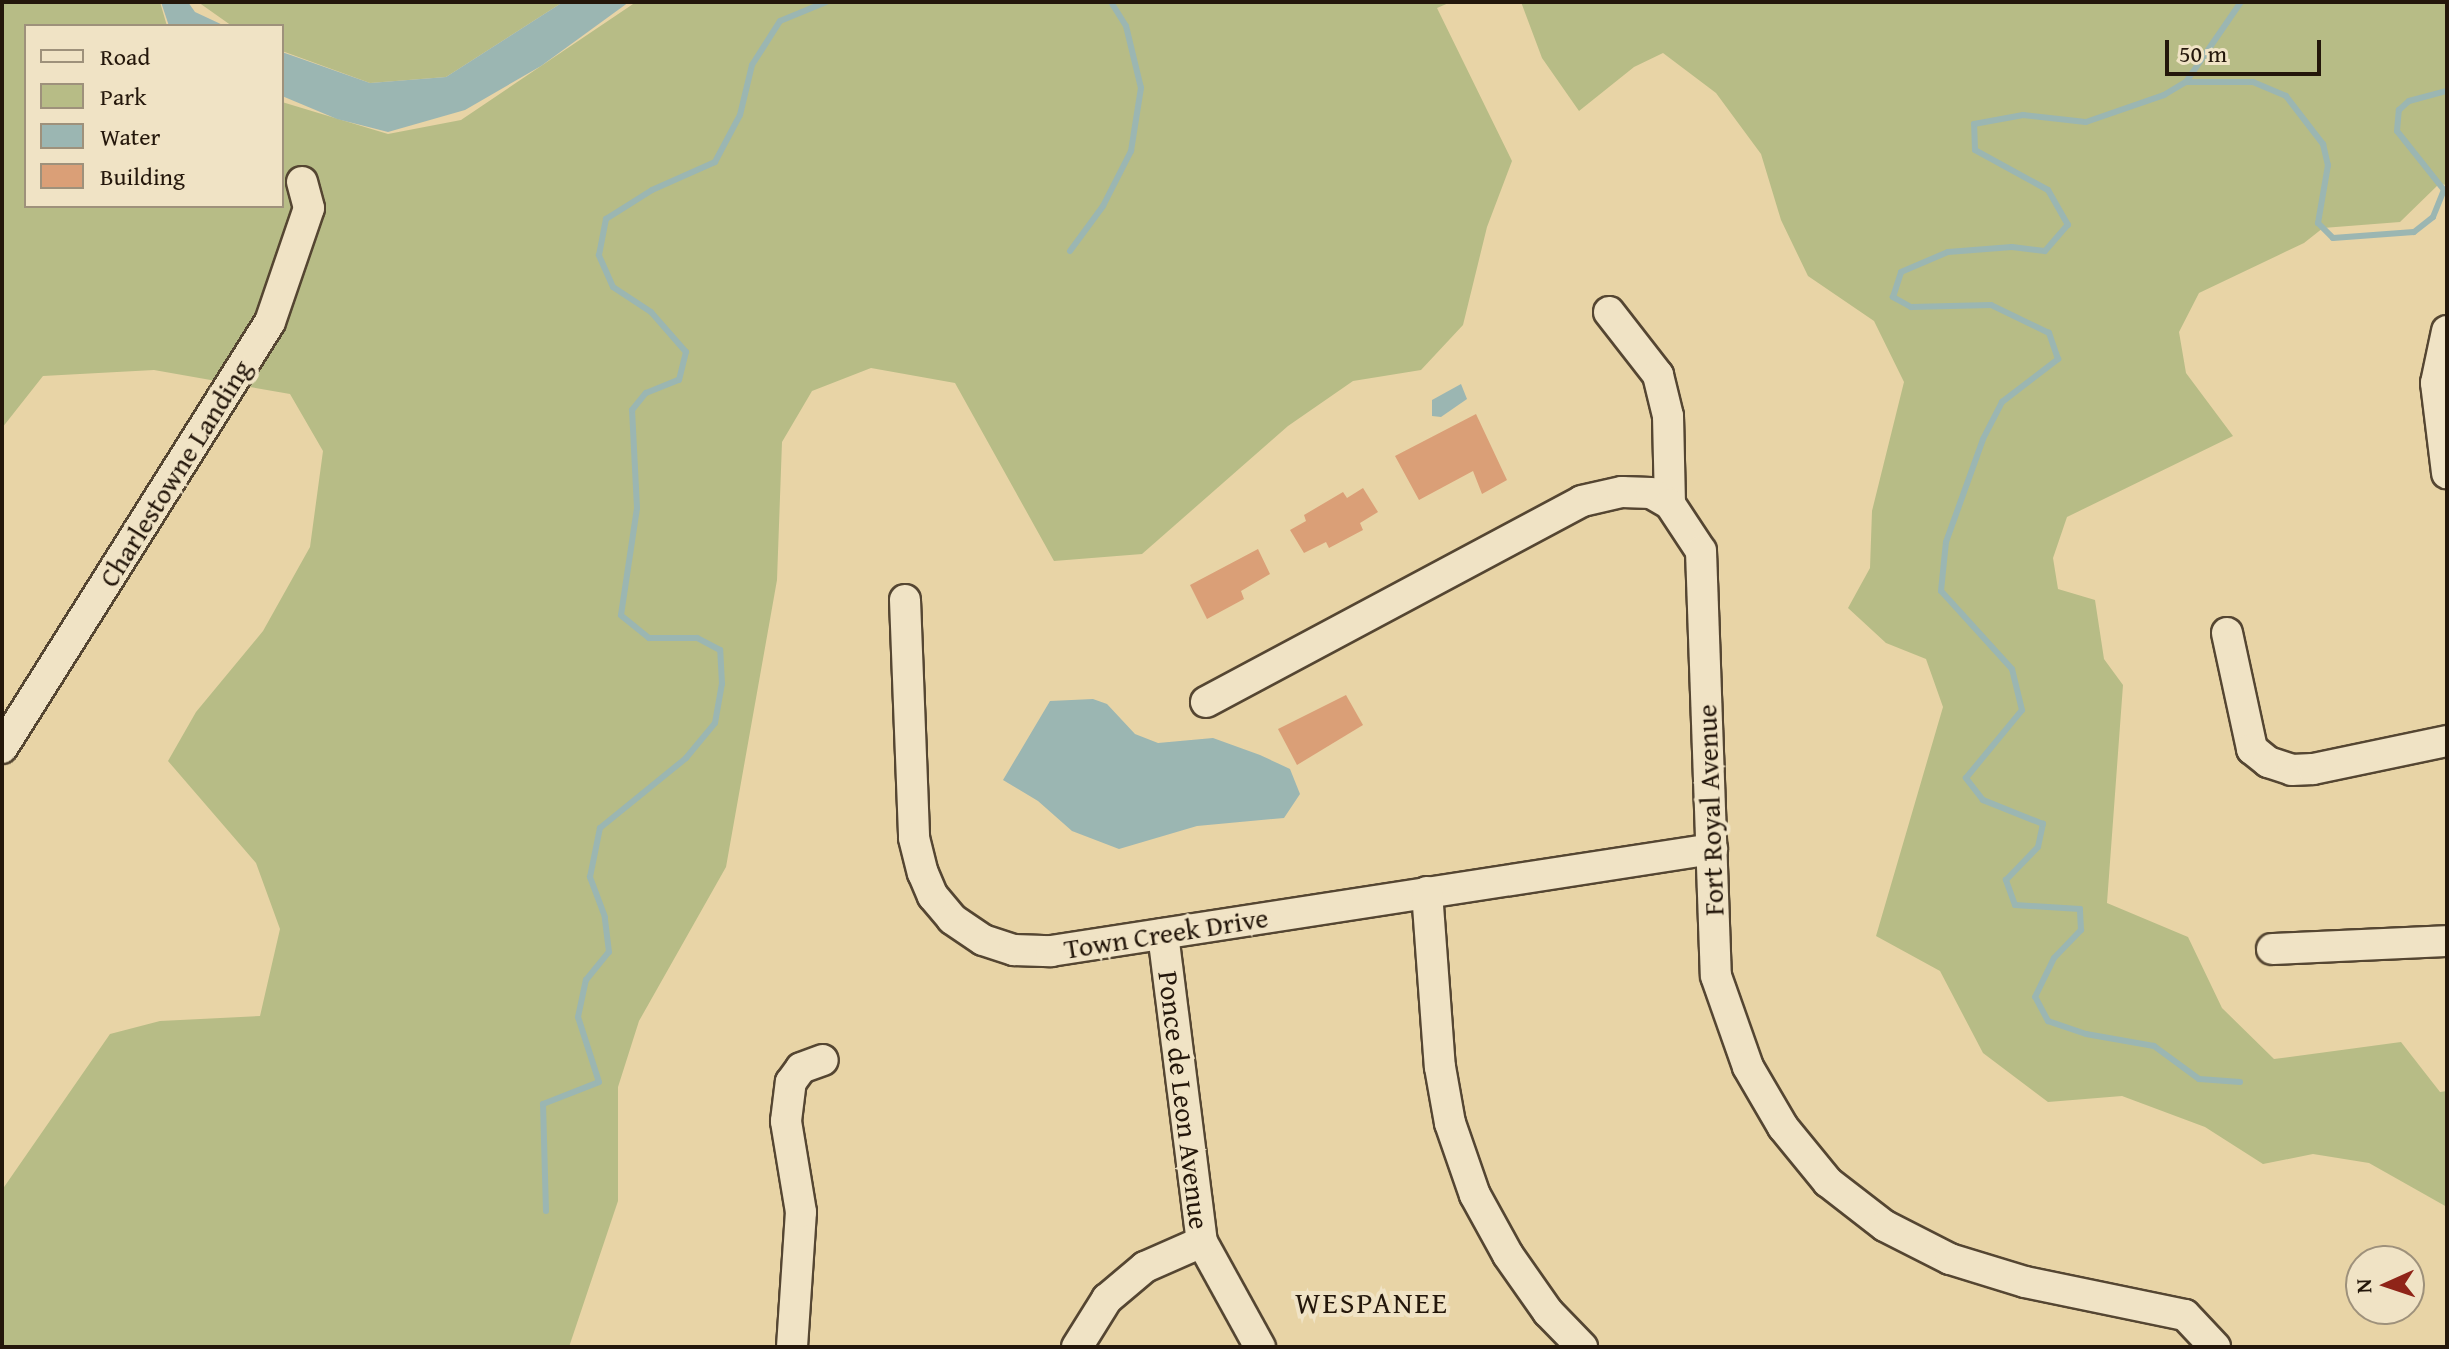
<!DOCTYPE html>
<html>
<head>
<meta charset="utf-8">
<style>
  body { margin:0 }
  #map { position:relative; width:2449px; height:1349px; overflow:hidden; background:#e8d4a6; font-family:"Gentium Book Plus",serif }
  div>[style] { position:absolute }
  .green>* { inset:0; background:#b7bc86 }
  .water>* { inset:0; background:#9bb6b2 }
  .stream>* { height:6px; margin:-3px; padding:0 3px; transform-origin:3px; border-radius:3px; background:#9bb6b2 }
  .building>* { inset:0; background:#da9f77 }
  .roads { filter:drop-shadow(2px 0 #554632) drop-shadow(-2px 0 #554632) drop-shadow(0 2px #554632) drop-shadow(0 -2px #554632) }
  .minor>* { height:30px; margin:-15px; padding:0 15px; transform-origin:15px; border-radius:15px; background:#f0e3c5 }
  span { translate:-50% -50%; white-space:nowrap; text-align:center; line-height:1.15; -webkit-text-stroke:8px #f0e3c5; paint-order:stroke }
  .street-label { font-size:28px; color:#24170b }
  .neighbourhood-label { font-size:30px; color:#24170b; letter-spacing:2px }
  .frame { position:absolute; inset:0; border:4px solid #24170b; pointer-events:none }
  .legend { position:absolute; left:24px; top:24px; width:260px; height:184px; box-sizing:border-box; background:#f0e3c5; border:2px solid #9e917b; margin:0; padding:10px 14px; list-style:none; font-size:24px; color:#24170b }
  .legend li { display:flex; align-items:center; gap:16px; height:40px }
  .legend b { width:40px; border:2px solid #9e917b }
  .north { position:absolute; left:2345px; top:1245px; width:80px; height:80px; box-sizing:border-box; background:#f0e3c5; border:2px solid #9e917b; border-radius:50%; rotate:267deg; font-size:22px; font-weight:700; line-height:32px; text-align:center; color:#24170b }
  .north::after { content:''; display:block; margin:auto; width:28px; height:36px; background:#8f2418; clip-path:polygon(50% 0,100% 100%,50% 72%,0 100%) }
  .scale { position:absolute; left:2165px; top:40px; width:156px; height:36px; box-sizing:border-box; border:4px solid #24170b; border-top:0; padding-left:10px; font-size:24px; line-height:28px; white-space:nowrap; color:#24170b; -webkit-text-stroke:6px #f0e3c5; paint-order:stroke }
</style>
</head>
<body>
<div id="map">
  <div class="green">
    <div style="clip-path:polygon(2px 2px,160px 2px,167px 26px,26px 26px,26px 206px,282px 206px,282px 102px,388px 134px,461px 120px,636px 2px,1451px 2px,1437px 8px,1512px 161px,1487px 227px,1463px 325px,1421px 370px,1353px 381px,1288px 426px,1142px 554px,1054px 561px,955px 383px,871px 368px,812px 391px,782px 442px,777px 580px,726px 867px,639px 1021px,618px 1087px,618px 1201px,569px 1347px,2px 1347px,2px 1190px,110px 1034px,160px 1021px,260px 1016px,280px 929px,256px 863px,168px 761px,196px 712px,263px 631px,310px 547px,323px 451px,290px 394px,154px 370px,43px 376px,2px 428px)"></div>
    <div style="clip-path:polygon(198px 2px,563px 2px,446px 77px,370px 83px,282px 51px,282px 26px,232px 26px)"></div>
    <div style="clip-path:polygon(1521px 2px,2447px 2px,2447px 185px,2439px 184px,2400px 222px,2323px 228px,2304px 243px,2199px 293px,2179px 332px,2186px 373px,2233px 436px,2067px 517px,2053px 558px,2058px 589px,2095px 600px,2104px 659px,2123px 685px,2107px 903px,2188px 937px,2222px 1008px,2274px 1059px,2401px 1042px,2440px 1092px,2447px 1091px,2447px 1207px,2369px 1163px,2313px 1154px,2263px 1164px,2205px 1127px,2122px 1096px,2048px 1102px,1983px 1053px,1940px 971px,1876px 936px,1943px 707px,1926px 659px,1886px 643px,1848px 608px,1870px 568px,1872px 511px,1904px 382px,1874px 321px,1808px 276px,1781px 220px,1761px 154px,1716px 93px,1663px 53px,1634px 67px,1579px 111px,1542px 58px)"></div>
  </div>
  <div class="water">
    <div style="clip-path:polygon(161px 2px,188px 2px,195px 12px,225px 26px,169px 26px)"></div>
    <div style="clip-path:polygon(563px 2px,629px 2px,541px 66px,465px 110px,388px 132px,337px 119px,282px 96px,282px 52px,370px 83px,446px 77px)"></div>
    <div style="clip-path:polygon(1461px 384px,1467px 399px,1441px 417px,1432px 416px,1432px 400px)"></div>
    <div style="clip-path:polygon(1093px 699px,1107px 704px,1135px 734px,1158px 743px,1213px 738px,1260px 755px,1290px 769px,1300px 794px,1284px 818px,1197px 826px,1119px 849px,1072px 831px,1038px 801px,1003px 780px,1050px 701px)"></div>
  </div>
  <div class="stream">
    <div style="left:2186px;top:82px;width:67px"></div>
    <div style="left:2253px;top:82px;width:36px;rotate:23deg"></div>
    <div style="left:2286px;top:96px;width:61px;rotate:52.4deg"></div>
    <div style="left:2323px;top:144px;width:22px;rotate:77deg"></div>
    <div style="left:2328px;top:165px;width:59px;rotate:99.8deg"></div>
    <div style="left:2318px;top:223px;width:21px;rotate:45deg"></div>
    <div style="left:2333px;top:238px;width:81px;rotate:-4.2deg"></div>
    <div style="left:2414px;top:232px;width:24px;rotate:-38deg"></div>
    <div style="left:2433px;top:217px;width:29px;rotate:-68deg"></div>
    <div style="left:2444px;top:190px;width:75px;rotate:-128.5deg"></div>
    <div style="left:2397px;top:131px;width:21px;rotate:-85deg"></div>
    <div style="left:2399px;top:110px;width:13px;rotate:-42deg"></div>
    <div style="left:2409px;top:101px;width:39px;rotate:-15deg"></div>
    <div style="left:1070px;top:251px;width:56px;rotate:-53.7deg"></div>
    <div style="left:1103px;top:206px;width:62px;rotate:-63deg"></div>
    <div style="left:1131px;top:151px;width:64px;rotate:-81deg"></div>
    <div style="left:1141px;top:88px;width:64px;rotate:-103.6deg"></div>
    <div style="left:1126px;top:26px;width:28px;rotate:-122deg"></div>
    <div style="left:2240px;top:1082px;width:41px;rotate:-175.8deg"></div>
    <div style="left:2199px;top:1079px;width:56px;rotate:-143.7deg"></div>
    <div style="left:2154px;top:1046px;width:69px;rotate:-170deg"></div>
    <div style="left:2086px;top:1034px;width:40px;rotate:-161.1deg"></div>
    <div style="left:2048px;top:1021px;width:27px;rotate:-118deg"></div>
    <div style="left:2035px;top:997px;width:43px;rotate:-64deg"></div>
    <div style="left:2054px;top:958px;width:39px;rotate:-46deg"></div>
    <div style="left:2081px;top:930px;width:21px;rotate:-93deg"></div>
    <div style="left:2080px;top:909px;width:65px;rotate:-176.5deg"></div>
    <div style="left:2015px;top:905px;width:27px;rotate:-110deg"></div>
    <div style="left:2006px;top:880px;width:46px;rotate:-45.9deg"></div>
    <div style="left:2038px;top:847px;width:24px;rotate:-78deg"></div>
    <div style="left:2043px;top:824px;width:65px;rotate:-158.2deg"></div>
    <div style="left:1983px;top:800px;width:28px;rotate:-128deg"></div>
    <div style="left:1966px;top:778px;width:88px;rotate:-50.5deg"></div>
    <div style="left:2022px;top:710px;width:42px;rotate:-103.7deg"></div>
    <div style="left:2012px;top:669px;width:105px;rotate:-132.3deg"></div>
    <div style="left:1941px;top:591px;width:49px;rotate:-84.2deg"></div>
    <div style="left:1946px;top:542px;width:109px;rotate:-70.2deg"></div>
    <div style="left:1983px;top:439px;width:42px;rotate:-62.8deg"></div>
    <div style="left:2002px;top:402px;width:71px;rotate:-37.5deg"></div>
    <div style="left:2058px;top:359px;width:28px;rotate:-109deg"></div>
    <div style="left:2049px;top:333px;width:64px;rotate:-154.2deg"></div>
    <div style="left:1991px;top:305px;width:80px;rotate:178.6deg"></div>
    <div style="left:1911px;top:307px;width:21px;rotate:-151deg"></div>
    <div style="left:1893px;top:297px;width:26px;rotate:-72deg"></div>
    <div style="left:1901px;top:272px;width:51px;rotate:-23.1deg"></div>
    <div style="left:1948px;top:252px;width:64px;rotate:-4.5deg"></div>
    <div style="left:2012px;top:247px;width:33px;rotate:7deg"></div>
    <div style="left:2045px;top:251px;width:35px;rotate:-49deg"></div>
    <div style="left:2068px;top:225px;width:40px;rotate:-119.7deg"></div>
    <div style="left:2048px;top:190px;width:83px;rotate:-151.3deg"></div>
    <div style="left:1975px;top:150px;width:26px;rotate:-92deg"></div>
    <div style="left:1974px;top:124px;width:50px;rotate:-10.4deg"></div>
    <div style="left:2023px;top:115px;width:63px;rotate:6.3deg"></div>
    <div style="left:2086px;top:122px;width:83px;rotate:-19.1deg"></div>
    <div style="left:2164px;top:95px;width:26px;rotate:-31deg"></div>
    <div style="left:2186px;top:82px;width:97px;rotate:-55.5deg"></div>
    <div style="left:546px;top:1211px;width:107px;rotate:-91.6deg"></div>
    <div style="left:543px;top:1104px;width:60px;rotate:-21.4deg"></div>
    <div style="left:599px;top:1082px;width:68px;rotate:-107.9deg"></div>
    <div style="left:578px;top:1017px;width:38px;rotate:-78deg"></div>
    <div style="left:586px;top:980px;width:36px;rotate:-51deg"></div>
    <div style="left:609px;top:952px;width:35px;rotate:-97deg"></div>
    <div style="left:605px;top:917px;width:43px;rotate:-110.6deg"></div>
    <div style="left:590px;top:877px;width:50px;rotate:-78.5deg"></div>
    <div style="left:600px;top:828px;width:111px;rotate:-39.1deg"></div>
    <div style="left:686px;top:758px;width:45px;rotate:-50.4deg"></div>
    <div style="left:715px;top:723px;width:40px;rotate:-80deg"></div>
    <div style="left:722px;top:684px;width:34px;rotate:-93deg"></div>
    <div style="left:720px;top:650px;width:26px;rotate:-152deg"></div>
    <div style="left:697px;top:638px;width:48px;rotate:180deg"></div>
    <div style="left:649px;top:638px;width:36px;rotate:-141deg"></div>
    <div style="left:621px;top:615px;width:108px;rotate:-81.5deg"></div>
    <div style="left:637px;top:508px;width:98px;rotate:-92.9deg"></div>
    <div style="left:632px;top:410px;width:22px;rotate:-51deg"></div>
    <div style="left:646px;top:393px;width:35px;rotate:-22deg"></div>
    <div style="left:679px;top:380px;width:29px;rotate:-76deg"></div>
    <div style="left:686px;top:352px;width:53px;rotate:-131.2deg"></div>
    <div style="left:651px;top:312px;width:45px;rotate:-146.7deg"></div>
    <div style="left:613px;top:287px;width:35px;rotate:-114deg"></div>
    <div style="left:599px;top:255px;width:37px;rotate:-79deg"></div>
    <div style="left:606px;top:219px;width:54px;rotate:-32.2deg"></div>
    <div style="left:652px;top:190px;width:69px;rotate:-24deg"></div>
    <div style="left:715px;top:162px;width:53px;rotate:-62deg"></div>
    <div style="left:740px;top:115px;width:51px;rotate:-76.5deg"></div>
    <div style="left:752px;top:65px;width:52px;rotate:-57.5deg"></div>
    <div style="left:780px;top:21px;width:50px;rotate:-22.4deg"></div>
  </div>
  <div class="building">
    <div style="clip-path:polygon(1476px 414px,1507px 480px,1482px 494px,1473px 471px,1419px 500px,1395px 456px)"></div>
    <div style="clip-path:polygon(1363px 488px,1378px 512px,1360px 523px,1363px 530px,1329px 548px,1326px 542px,1304px 553px,1290px 530px,1306px 521px,1304px 515px,1343px 492px,1347px 498px)"></div>
    <div style="clip-path:polygon(1258px 549px,1270px 574px,1241px 591px,1244px 599px,1207px 619px,1190px 585px)"></div>
    <div style="clip-path:polygon(1346px 695px,1363px 725px,1297px 765px,1278px 729px)"></div>
  </div>
  <div class="roads">
    <div class="minor">
      <div style="left:1609px;top:312px;width:80px;rotate:52.1deg"></div>
      <div style="left:1658px;top:375px;width:42px;rotate:76.3deg"></div>
      <div style="left:1668px;top:416px;width:88px;rotate:88.7deg"></div>
      <div style="left:2447px;top:331px;width:53px;rotate:101.9deg"></div>
      <div style="left:2436px;top:383px;width:91px;rotate:83deg"></div>
      <div style="left:905px;top:600px;width:238px;rotate:87.8deg"></div>
      <div style="left:914px;top:838px;width:36px;rotate:76deg"></div>
      <div style="left:923px;top:873px;width:25px;rotate:67deg"></div>
      <div style="left:933px;top:896px;width:30px;rotate:50deg"></div>
      <div style="left:952px;top:919px;width:37px;rotate:34deg"></div>
      <div style="left:983px;top:940px;width:33px;rotate:18deg"></div>
      <div style="left:1014px;top:950px;width:37px;rotate:2deg"></div>
      <div style="left:1051px;top:951px;width:669px;rotate:-8.77deg"></div>
      <div style="left:2227px;top:633px;width:119px;rotate:77.8deg"></div>
      <div style="left:2252px;top:749px;width:21px;rotate:39deg"></div>
      <div style="left:2268px;top:762px;width:25px;rotate:18deg"></div>
      <div style="left:2292px;top:770px;width:21px;rotate:-3deg"></div>
      <div style="left:2313px;top:769px;width:137px;rotate:-11.8deg"></div>
      <div style="left:1206px;top:702px;width:426px;rotate:-28.1deg"></div>
      <div style="left:1582px;top:501px;width:41px;rotate:-12.7deg"></div>
      <div style="left:1622px;top:492px;width:29px;rotate:2deg"></div>
      <div style="left:1651px;top:493px;width:22px;rotate:30deg"></div>
      <div style="left:1670px;top:504px;width:56px;rotate:56.6deg"></div>
      <div style="left:1701px;top:551px;width:425px;rotate:88deg"></div>
      <div style="left:1716px;top:976px;width:96px;rotate:70.6deg"></div>
      <div style="left:1748px;top:1067px;width:69px;rotate:59.7deg"></div>
      <div style="left:1783px;top:1127px;width:71px;rotate:50.7deg"></div>
      <div style="left:1828px;top:1182px;width:72px;rotate:37.7deg"></div>
      <div style="left:1885px;top:1226px;width:73px;rotate:26.9deg"></div>
      <div style="left:1950px;top:1259px;width:78px;rotate:17deg"></div>
      <div style="left:2025px;top:1282px;width:163px;rotate:11.7deg"></div>
      <div style="left:2185px;top:1315px;width:44px;rotate:46.8deg"></div>
      <div style="left:2px;top:748px;width:503px;rotate:-57.83deg"></div>
      <div style="left:270px;top:322px;width:120px;rotate:-71.1deg"></div>
      <div style="left:309px;top:208px;width:27px;rotate:-105deg"></div>
      <div style="left:1427px;top:892px;width:175px;rotate:85.8deg"></div>
      <div style="left:1440px;top:1067px;width:57px;rotate:79.9deg"></div>
      <div style="left:1450px;top:1123px;width:76px;rotate:70.9deg"></div>
      <div style="left:1475px;top:1195px;width:68px;rotate:61.2deg"></div>
      <div style="left:1508px;top:1255px;width:70px;rotate:54.9deg"></div>
      <div style="left:1548px;top:1312px;width:49px;rotate:45.8deg"></div>
      <div style="left:1163px;top:934px;width:310px;rotate:82.8deg"></div>
      <div style="left:1202px;top:1242px;width:120px;rotate:61.1deg"></div>
      <div style="left:2272px;top:949px;width:175px;rotate:-2.6deg"></div>
      <div style="left:792px;top:1347px;width:135px;rotate:-86.2deg"></div>
      <div style="left:801px;top:1212px;width:92px;rotate:-99.4deg"></div>
      <div style="left:786px;top:1121px;width:39px;rotate:-83deg"></div>
      <div style="left:791px;top:1082px;width:17px;rotate:-54deg"></div>
      <div style="left:801px;top:1068px;width:23px;rotate:-20deg"></div>
      <div style="left:1077px;top:1347px;width:57px;rotate:-58deg"></div>
      <div style="left:1107px;top:1299px;width:50px;rotate:-40.1deg"></div>
      <div style="left:1145px;top:1267px;width:62px;rotate:-23.7deg"></div>
    </div>
  </div>
  <div class="street-label">
    <span style="left:175px;top:473px;rotate:-58deg">Charlestowne Landing</span>
    <span style="left:1710px;top:810px;rotate:-92deg">Fort Royal Avenue</span>
    <span style="left:1166px;top:933px;rotate:-9deg">Town Creek Drive</span>
    <span style="left:1184px;top:1100px;rotate:83deg">Ponce de Leon Avenue</span>
  </div>
  <div class="neighbourhood-label">
    <span style="left:1372px;top:1302px">WESPANEE</span>
  </div>
  <div class="frame"></div>
  <ul class="legend">
  <li><b style="height:10px;background:#f0e3c5"></b>Road</li>
  <li><b style="height:22px;background:#b7bc86"></b>Park</li>
  <li><b style="height:22px;background:#9bb6b2"></b>Water</li>
  <li><b style="height:22px;background:#da9f77"></b>Building</li>
  </ul>
  <div class="north">N</div>
  <div class="scale">50 m</div>
</div>
</body>
</html>
